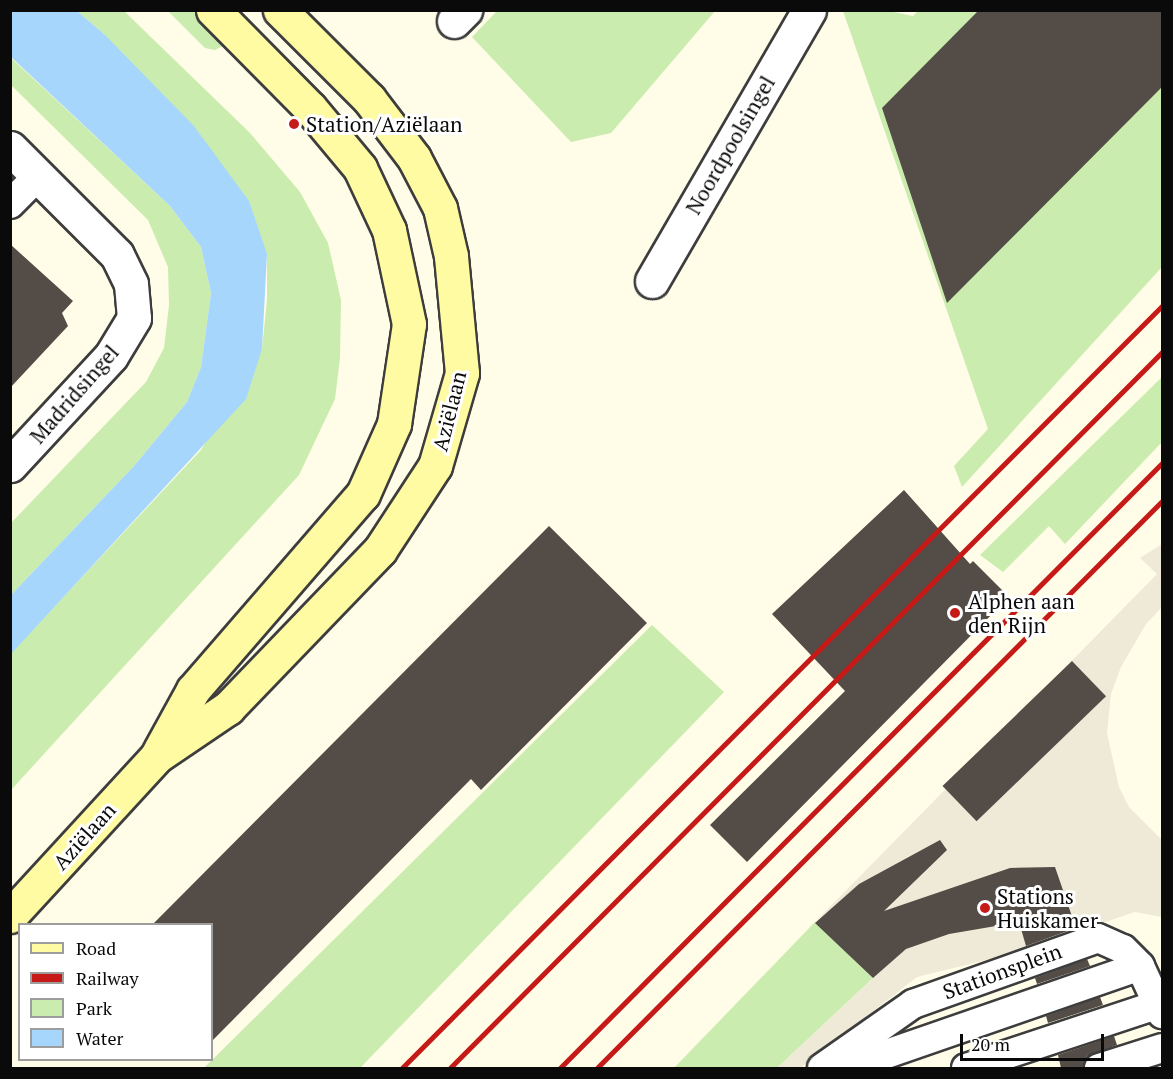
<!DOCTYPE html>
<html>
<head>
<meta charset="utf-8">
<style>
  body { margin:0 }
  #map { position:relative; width:1173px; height:1079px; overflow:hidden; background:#fffce7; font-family:"PT Serif",serif }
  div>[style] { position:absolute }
  .green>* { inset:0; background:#caecae }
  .plaza>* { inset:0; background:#eeead7 }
  .water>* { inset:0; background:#a6d6fc }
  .building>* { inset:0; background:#544c46; transform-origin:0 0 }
  .roads { filter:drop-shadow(2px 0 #3d3d3d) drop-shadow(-2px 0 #3d3d3d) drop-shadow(0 2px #3d3d3d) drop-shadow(0 -2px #3d3d3d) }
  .lane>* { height:28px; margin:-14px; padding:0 14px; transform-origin:14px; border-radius:14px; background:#fff }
  .street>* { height:33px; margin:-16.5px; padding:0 16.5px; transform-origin:16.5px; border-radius:16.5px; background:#fff }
  .secondary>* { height:33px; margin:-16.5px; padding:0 16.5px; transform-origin:16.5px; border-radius:16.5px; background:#fffba2 }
  .rail>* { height:4.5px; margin:-2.25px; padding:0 2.25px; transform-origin:2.25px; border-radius:2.25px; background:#c51a17 }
  .dots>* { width:16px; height:16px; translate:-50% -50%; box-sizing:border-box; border:3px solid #fff; border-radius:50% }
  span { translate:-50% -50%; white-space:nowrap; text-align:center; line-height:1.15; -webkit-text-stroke:6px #fff; paint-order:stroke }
  .poi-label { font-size:21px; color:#0a0a0a }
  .left { translate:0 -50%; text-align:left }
  .street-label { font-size:21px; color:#0a0a0a }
  .frame { position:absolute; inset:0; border:12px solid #0a0a0a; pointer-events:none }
  .legend { position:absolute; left:18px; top:923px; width:195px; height:138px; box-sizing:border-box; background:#fff; border:2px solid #9d9d9d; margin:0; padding:8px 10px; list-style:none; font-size:18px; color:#0a0a0a }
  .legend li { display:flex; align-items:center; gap:12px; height:30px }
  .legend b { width:30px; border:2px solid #9d9d9d }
  .scale { position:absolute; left:960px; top:1034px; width:144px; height:27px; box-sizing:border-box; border:3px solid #0a0a0a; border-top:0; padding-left:8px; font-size:18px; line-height:21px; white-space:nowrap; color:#0a0a0a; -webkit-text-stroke:4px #fff; paint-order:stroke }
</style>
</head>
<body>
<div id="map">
  <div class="green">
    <div style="clip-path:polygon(498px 10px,715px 10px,715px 11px,611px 133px,571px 142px,472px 37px)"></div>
    <div style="clip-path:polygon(919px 10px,1162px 11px,1162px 267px,962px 487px,954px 466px,988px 429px,843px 11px,889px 11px,913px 16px)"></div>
    <div style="clip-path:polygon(77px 11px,124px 11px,250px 133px,300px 192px,328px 243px,341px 300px,340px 358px,335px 399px,299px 475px,11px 790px,10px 654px,201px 450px,262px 349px,267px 300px,267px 254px,104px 34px)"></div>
    <div style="clip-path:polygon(168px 11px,200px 11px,231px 42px,215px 50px,205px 48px)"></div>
    <div style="clip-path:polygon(10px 57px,170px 206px,201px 247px,211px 293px,201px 367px,187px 402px,134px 466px,11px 595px,11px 523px,146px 382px,164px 348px,169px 305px,168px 267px,148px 220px,11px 85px)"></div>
    <div style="clip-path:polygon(1162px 377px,1162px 442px,1065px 544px,1049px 526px,1003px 572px,980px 555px)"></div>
    <div style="clip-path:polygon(652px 625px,724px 692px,360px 1068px,204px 1068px)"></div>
    <div style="clip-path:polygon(815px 922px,873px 978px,777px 1068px,674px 1068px)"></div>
  </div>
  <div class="plaza">
    <div style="clip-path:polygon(1162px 544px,1162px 607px,1146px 624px,1121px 667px,1111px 694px,1107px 733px,1119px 787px,1129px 807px,1162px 840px,1162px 917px,1135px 912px,1011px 954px,917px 977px,800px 1068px,777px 1068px,873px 978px,867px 880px,815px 922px,1157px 574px,1140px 558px)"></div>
  </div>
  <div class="water">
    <div style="clip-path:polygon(11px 10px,77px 11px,104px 34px,194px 126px,249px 201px,267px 254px,262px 349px,246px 399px,11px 654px,11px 595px,134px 466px,187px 402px,201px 367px,211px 293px,201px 247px,170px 206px,11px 57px)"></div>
  </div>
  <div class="building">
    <div style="clip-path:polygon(979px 10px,1162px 10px,1162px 87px,947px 303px,882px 108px)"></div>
    <div style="clip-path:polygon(10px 244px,73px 301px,62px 313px,68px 326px,10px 388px)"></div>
    <div style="clip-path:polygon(904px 490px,970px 564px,973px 561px,1009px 597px,747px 862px,710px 825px,845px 691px,772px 614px)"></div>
    <div style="clip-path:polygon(549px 526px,647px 623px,481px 790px,471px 779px,212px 1041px,212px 924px,153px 924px)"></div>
    <div style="left:1072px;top:661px;width:49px;height:180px;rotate:46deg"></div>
    <div style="clip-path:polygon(940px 840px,947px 850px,884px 911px,1010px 868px,1055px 867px,1076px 928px,1026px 946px,1019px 922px,949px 934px,906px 949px,873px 978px,815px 923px,859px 884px)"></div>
    <div style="clip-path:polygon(1087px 959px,1090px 966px,1037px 984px,1035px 978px)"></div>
    <div style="clip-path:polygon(1100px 997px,1103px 1005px,1048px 1023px,1046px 1016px)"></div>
    <div style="clip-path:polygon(1114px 1036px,1117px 1045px,1087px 1056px,1083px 1068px,1061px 1068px,1058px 1055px)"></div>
  </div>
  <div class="roads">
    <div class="lane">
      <div style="left:10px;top:204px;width:40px;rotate:-45deg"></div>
      <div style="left:822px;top:1068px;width:111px;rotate:-35.1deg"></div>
      <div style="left:913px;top:1004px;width:196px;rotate:-19.6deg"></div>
      <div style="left:1098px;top:938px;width:27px;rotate:24deg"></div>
      <div style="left:1123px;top:949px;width:24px;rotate:45deg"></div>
      <div style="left:1140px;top:966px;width:53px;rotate:65.4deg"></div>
      <div style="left:846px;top:1068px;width:311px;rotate:-19.1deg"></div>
      <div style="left:966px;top:1068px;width:203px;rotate:-18.3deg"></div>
      <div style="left:1099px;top:1068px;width:66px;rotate:-17.6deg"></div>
    </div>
    <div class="street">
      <div style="left:454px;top:21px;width:16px;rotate:-45deg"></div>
      <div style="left:10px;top:148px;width:151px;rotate:45deg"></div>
      <div style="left:117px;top:255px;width:32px;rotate:64deg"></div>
      <div style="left:131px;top:284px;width:34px;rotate:85deg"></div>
      <div style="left:134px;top:318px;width:44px;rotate:121.2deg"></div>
      <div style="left:111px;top:356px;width:149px;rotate:132.8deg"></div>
      <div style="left:652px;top:281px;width:313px;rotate:-59.9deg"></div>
    </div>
    <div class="secondary">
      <div style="left:160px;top:750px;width:68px;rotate:-61.2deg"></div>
      <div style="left:193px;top:690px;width:259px;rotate:-49.1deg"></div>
      <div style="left:363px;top:494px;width:77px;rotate:-66.1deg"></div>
      <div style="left:394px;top:424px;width:101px;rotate:-81.5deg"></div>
      <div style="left:409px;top:324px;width:96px;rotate:-102deg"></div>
      <div style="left:389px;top:230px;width:68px;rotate:-115.1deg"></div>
      <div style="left:360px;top:168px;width:78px;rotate:-129.8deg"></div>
      <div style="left:310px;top:108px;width:138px;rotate:-134.7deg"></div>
      <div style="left:10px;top:916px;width:217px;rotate:-47.4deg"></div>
      <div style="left:157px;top:756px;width:86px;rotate:-34.1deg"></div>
      <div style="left:228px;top:708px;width:219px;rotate:-46.1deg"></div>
      <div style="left:380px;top:550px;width:100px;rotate:-56.8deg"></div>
      <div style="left:435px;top:466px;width:97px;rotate:-73.8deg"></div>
      <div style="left:462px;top:373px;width:118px;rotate:-95.4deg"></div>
      <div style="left:451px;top:256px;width:49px;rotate:-102.9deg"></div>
      <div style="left:440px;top:208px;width:56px;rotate:-117.5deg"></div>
      <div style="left:414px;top:158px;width:74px;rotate:-127.3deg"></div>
      <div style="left:369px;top:99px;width:126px;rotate:-135deg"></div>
    </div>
  </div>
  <div class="rail">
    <div style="left:402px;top:1068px;width:1076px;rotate:-45.08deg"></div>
    <div style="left:450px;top:1068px;width:1010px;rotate:-45.16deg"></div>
    <div style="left:560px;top:1068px;width:853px;rotate:-45.14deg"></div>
    <div style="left:597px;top:1068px;width:800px;rotate:-45.1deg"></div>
  </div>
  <div class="dots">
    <div style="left:294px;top:124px;background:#c51a17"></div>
    <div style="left:955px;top:613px;background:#c51a17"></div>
    <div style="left:985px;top:908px;background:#c51a17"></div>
  </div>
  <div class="poi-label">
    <span class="left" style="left:306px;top:124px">Station/Aziëlaan</span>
    <span class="left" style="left:968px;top:613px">Alphen aan<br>den Rijn</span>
    <span class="left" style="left:997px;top:908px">Stations<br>Huiskamer</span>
  </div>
  <div class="street-label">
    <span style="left:730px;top:145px;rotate:-60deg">Noordpoolsingel</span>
    <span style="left:74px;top:394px;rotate:-49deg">Madridsingel</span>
    <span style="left:449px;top:411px;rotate:-76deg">Aziëlaan</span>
    <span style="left:84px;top:836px;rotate:-48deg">Aziëlaan</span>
    <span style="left:1002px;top:971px;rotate:-20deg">Stationsplein</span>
  </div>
  <div class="frame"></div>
  <ul class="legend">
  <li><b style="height:8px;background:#fffba2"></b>Road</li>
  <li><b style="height:8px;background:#c51a17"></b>Railway</li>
  <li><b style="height:16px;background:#caecae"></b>Park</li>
  <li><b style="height:16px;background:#a6d6fc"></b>Water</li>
  </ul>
  <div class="scale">20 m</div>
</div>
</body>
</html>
